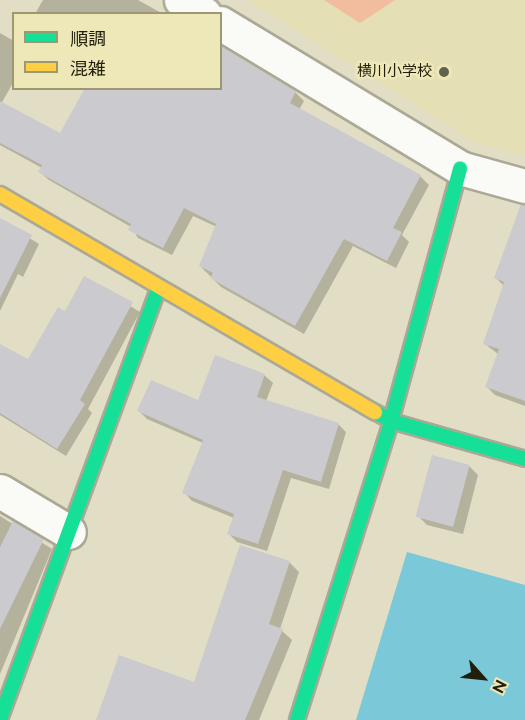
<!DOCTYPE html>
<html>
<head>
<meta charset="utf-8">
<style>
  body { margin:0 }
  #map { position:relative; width:525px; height:720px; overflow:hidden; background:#e1dec5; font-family:Raleway,"Noto Sans JP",sans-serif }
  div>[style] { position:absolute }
  .built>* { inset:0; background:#e5dfb5 }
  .green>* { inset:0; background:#f2bd9f }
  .water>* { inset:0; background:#7bc8d9 }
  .shadow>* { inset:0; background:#0003 }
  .building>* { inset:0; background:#cbcace; transform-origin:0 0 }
  .roads { filter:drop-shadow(2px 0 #aba895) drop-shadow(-2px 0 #aba895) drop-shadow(0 2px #aba895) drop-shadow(0 -2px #aba895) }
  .street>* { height:33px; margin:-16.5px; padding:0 16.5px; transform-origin:16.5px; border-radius:16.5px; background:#fafaf6 }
  .fast>* { height:14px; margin:-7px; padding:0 7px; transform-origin:7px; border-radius:7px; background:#16e098 }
  .slow>* { height:14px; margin:-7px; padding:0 7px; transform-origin:7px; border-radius:7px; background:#ffcf43 }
  .dots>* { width:16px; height:16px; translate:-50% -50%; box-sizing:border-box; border:3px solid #eee8b8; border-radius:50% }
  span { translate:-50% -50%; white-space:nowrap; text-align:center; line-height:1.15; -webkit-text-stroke:4.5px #eee8b8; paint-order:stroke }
  .poi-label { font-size:15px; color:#211f0c }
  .right { translate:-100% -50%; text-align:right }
  .legend { position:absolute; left:12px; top:12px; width:210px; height:78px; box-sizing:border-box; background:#eee8b8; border:2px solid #9c9873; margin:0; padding:8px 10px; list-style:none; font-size:18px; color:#211f0c }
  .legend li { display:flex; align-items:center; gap:12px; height:30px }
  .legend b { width:30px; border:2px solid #9c9873 }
  .north { position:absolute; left:453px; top:648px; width:60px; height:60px; -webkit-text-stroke:4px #eee8b8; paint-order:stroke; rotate:117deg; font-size:16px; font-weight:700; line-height:24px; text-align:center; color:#211f0c }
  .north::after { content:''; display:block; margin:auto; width:21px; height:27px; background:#211f0c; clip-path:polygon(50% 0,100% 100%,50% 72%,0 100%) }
</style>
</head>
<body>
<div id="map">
  <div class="built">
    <div style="clip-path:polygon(247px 0,525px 0,525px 156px,478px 144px)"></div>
  </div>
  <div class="green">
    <div style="clip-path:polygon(324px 0,395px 0,360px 23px)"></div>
  </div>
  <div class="water">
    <div style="clip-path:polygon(407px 552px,525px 585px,525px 720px,356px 720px)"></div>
  </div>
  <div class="shadow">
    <div style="clip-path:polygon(43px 0,138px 0,163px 14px,35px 14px)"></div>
    <div style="clip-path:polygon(0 33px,14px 41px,14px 81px,1px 104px,61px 135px,220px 88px,220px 46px,295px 92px,304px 101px,299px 110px,420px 176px,429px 185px,402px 235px,409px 242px,396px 268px,353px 246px,304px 334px,221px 287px,200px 266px,217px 227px,193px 216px,172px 255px,138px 238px,131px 227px,49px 180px,40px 172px,42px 168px,0 145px)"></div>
    <div style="clip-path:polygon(0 220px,39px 244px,23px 277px,18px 274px,0 311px)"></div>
    <div style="clip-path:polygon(525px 233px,525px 406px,495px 395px,487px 387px,498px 354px,485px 344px,504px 286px,495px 277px)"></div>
    <div style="clip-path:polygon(85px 278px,140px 312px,88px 409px,92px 413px,66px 456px,0 415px,0 346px,29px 361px,66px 313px)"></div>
    <div style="clip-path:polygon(264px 375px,273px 383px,266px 401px,338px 424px,346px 432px,329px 489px,291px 478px,267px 551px,237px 542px,229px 534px,234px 518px,192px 501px,184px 492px,203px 443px,147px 419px,139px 411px,199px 402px)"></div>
    <div style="clip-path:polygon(433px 457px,470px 467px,478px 475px,463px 534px,427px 525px,418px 516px)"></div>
    <div style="clip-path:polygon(0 516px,52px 549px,0 674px)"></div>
    <div style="clip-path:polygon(289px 562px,299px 572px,280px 629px,292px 640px,259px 720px,98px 720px,195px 684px)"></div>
  </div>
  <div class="building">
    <div style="clip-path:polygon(220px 46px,296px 91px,290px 103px,421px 175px,393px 228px,402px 232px,387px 261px,344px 239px,295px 326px,210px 278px,213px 273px,199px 266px,216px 224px,184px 208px,163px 248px,128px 230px,131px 224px,38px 172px,42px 165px,0 143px,0 101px,60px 133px,85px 88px,220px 88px)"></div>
    <div style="clip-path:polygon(521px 204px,525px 204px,525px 401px,485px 387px,499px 349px,483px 344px,504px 282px,494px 278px)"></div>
    <div style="clip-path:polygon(0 218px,32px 235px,0 298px)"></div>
    <div style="clip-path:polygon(84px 276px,133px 302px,80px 400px,85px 404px,57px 449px,0 413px,0 344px,28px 359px,58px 307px,65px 311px)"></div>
    <div style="clip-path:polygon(215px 355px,265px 374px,257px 397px,339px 423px,321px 482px,283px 470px,258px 544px,227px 534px,234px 514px,182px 493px,203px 440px,137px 411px,151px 380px,198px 400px)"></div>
    <div style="left:432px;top:455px;width:39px;height:64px;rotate:15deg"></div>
    <div style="clip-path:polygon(13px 521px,44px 539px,0 629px,0 547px)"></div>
    <div style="clip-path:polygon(240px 545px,290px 561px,269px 624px,283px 629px,245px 720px,96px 720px,119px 655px,194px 682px)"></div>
  </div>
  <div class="roads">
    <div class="street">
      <div style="left:181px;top:0;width:27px;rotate:31deg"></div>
      <div style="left:220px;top:23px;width:280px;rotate:31.1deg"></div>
      <div style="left:460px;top:168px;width:67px;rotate:15.5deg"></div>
      <div style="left:0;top:491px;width:80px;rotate:30.7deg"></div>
    </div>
    <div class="fast">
      <div style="left:375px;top:412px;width:18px;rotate:29deg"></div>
      <div style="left:391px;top:421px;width:139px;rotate:15.8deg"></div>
      <div style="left:0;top:719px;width:458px;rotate:-69.8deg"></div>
      <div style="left:297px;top:720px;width:313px;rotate:-72.5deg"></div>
      <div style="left:391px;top:421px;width:262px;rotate:-74.7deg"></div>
    </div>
    <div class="slow">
      <div style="left:0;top:194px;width:434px;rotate:30.2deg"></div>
    </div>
  </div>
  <div class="dots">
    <div style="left:444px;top:72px;background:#64624d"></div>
  </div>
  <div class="poi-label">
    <span class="right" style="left:432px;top:72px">横川小学校</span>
  </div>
  <ul class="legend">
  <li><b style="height:8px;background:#16e098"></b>順調</li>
  <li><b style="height:8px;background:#ffcf43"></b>混雑</li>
  </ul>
  <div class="north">N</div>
</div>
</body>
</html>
